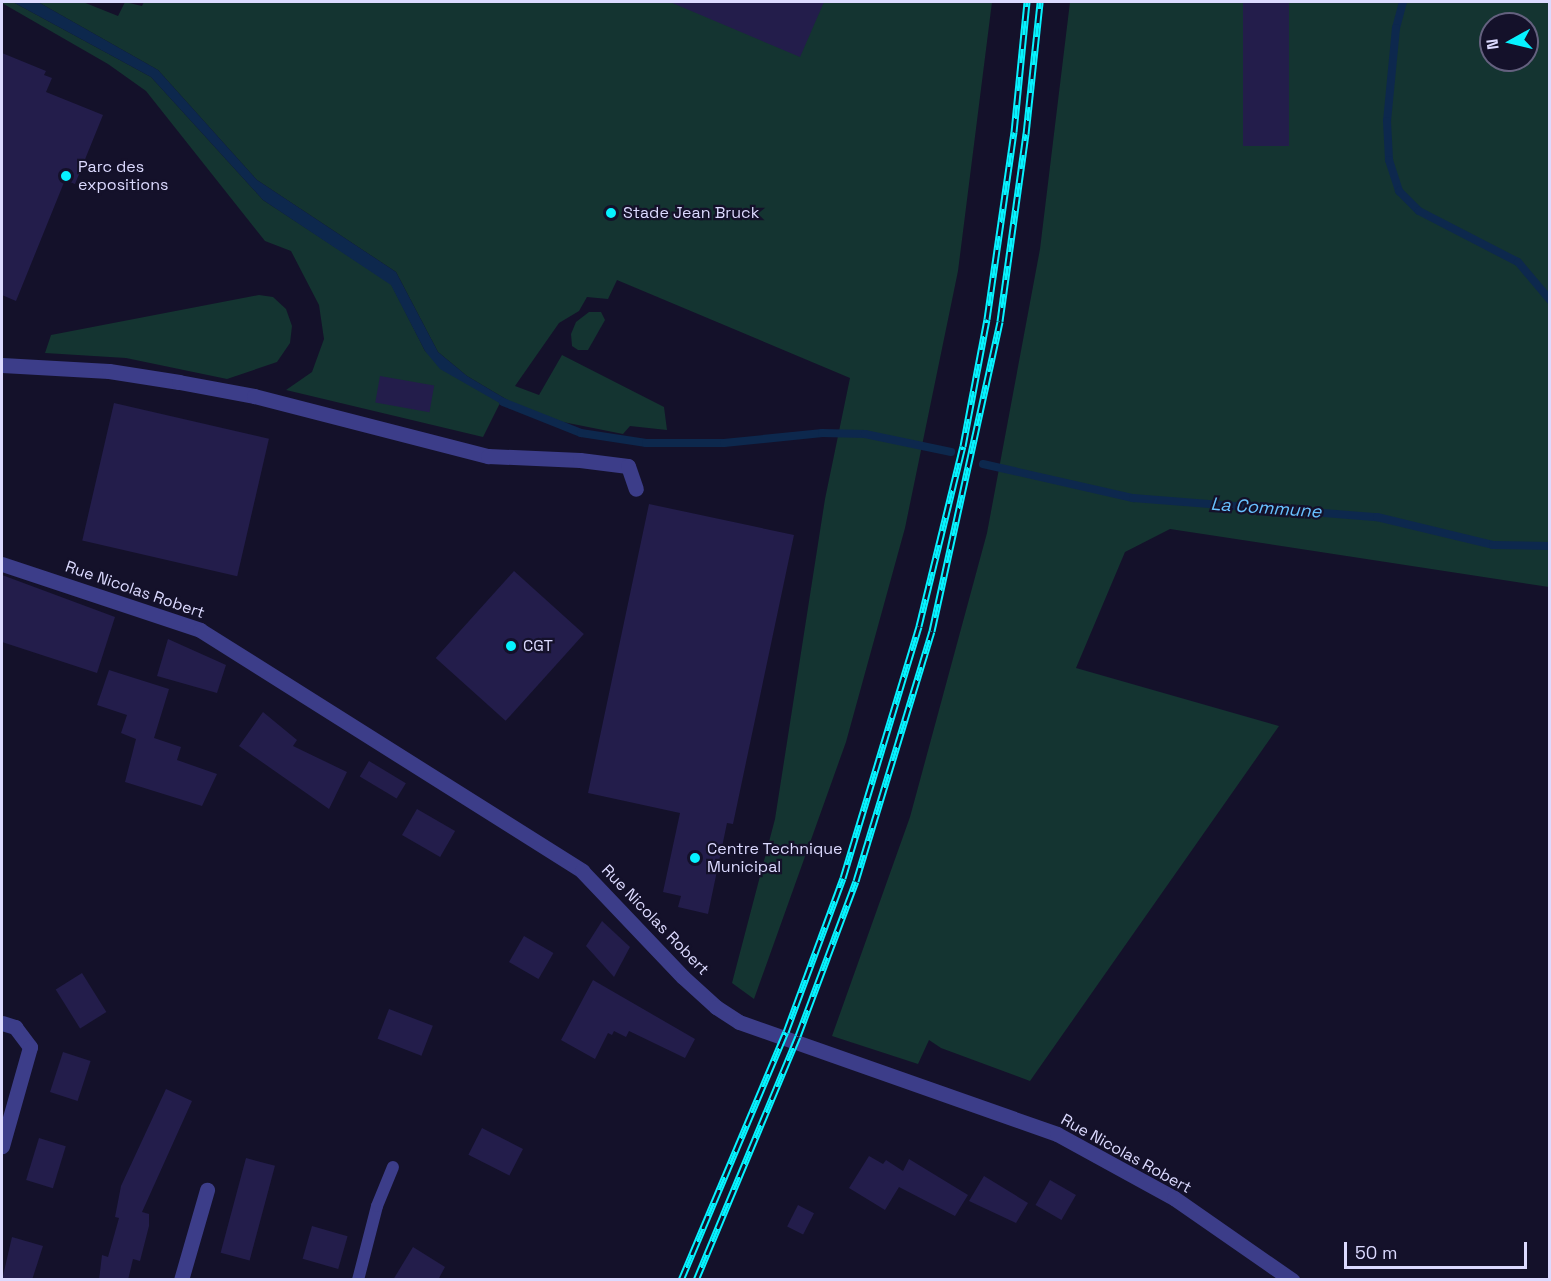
<!DOCTYPE html>
<html>
<head>
<meta charset="utf-8">
<style>
  body { margin:0 }
  #map { position:relative; width:1551px; height:1281px; overflow:hidden; background:#14112a; font-family:"Space Grotesk",sans-serif }
  div>[style] { position:absolute }
  .green>* { inset:0; background:#143431 }
  .water>* { inset:0; background:#0d284d }
  .stream>* { height:8px; margin:-4px; padding:0 4px; transform-origin:4px; border-radius:4px; background:#0d284d }
  .building>* { inset:0; background:#231d4b; transform-origin:0 0 }
  .lane>* { height:12px; margin:-6px; padding:0 6px; transform-origin:6px; border-radius:6px; background:#3c3d89 }
  .street>* { height:15px; margin:-7.5px; padding:0 7.5px; transform-origin:7.5px; border-radius:7.5px; background:#3c3d89 }
  .rail>* { height:7px; margin-top:-3.5px; transform-origin:0; background:repeating-linear-gradient(90deg,#14112a 0 14px,#06f3ff 0 28px); box-sizing:border-box; border-block:2px solid #06f3ff }
  .dots>* { width:16px; height:16px; translate:-50% -50%; box-sizing:border-box; border:3px solid #14112a; border-radius:50% }
  span { translate:-50% -50%; white-space:nowrap; text-align:center; line-height:1.15; -webkit-text-stroke:4.5px #14112a; paint-order:stroke }
  .poi-label { font-size:16px; color:#dcdaff }
  .left { translate:0 -50%; text-align:left }
  .street-label { font-size:16px; color:#dcdaff }
  .water-label { font-size:18px; color:#68c1ff; font-style:italic }
  .frame { position:absolute; inset:0; border:3px solid #dcdaff; pointer-events:none }
  .north { position:absolute; left:1479px; top:12px; width:60px; height:60px; box-sizing:border-box; background:#14112a; border:2px solid #64617f; border-radius:50%; rotate:262deg; font-size:16px; font-weight:700; line-height:24px; text-align:center; color:#dcdaff }
  .north::after { content:''; display:block; margin:auto; width:21px; height:27px; background:#06f3ff; clip-path:polygon(50% 0,100% 100%,50% 72%,0 100%) }
  .scale { position:absolute; left:1344px; top:1242px; width:183px; height:27px; box-sizing:border-box; border:3px solid #dcdaff; border-top:0; padding-left:8px; font-size:18px; line-height:21px; white-space:nowrap; color:#dcdaff; -webkit-text-stroke:4px #14112a; paint-order:stroke }
</style>
</head>
<body>
<div id="map">
  <div class="green">
    <div style="clip-path:polygon(13px 2px,151px 77px,263px 200px,391px 284px,425px 351px,500px 403px,483px 437px,286px 390px,312px 372px,324px 339px,319px 305px,291px 251px,265px 241px,146px 91px,108px 64px,2px 3px)"></div>
    <div style="clip-path:polygon(38px 2px,83px 2px,118px 16px,125px 2px,142px 6px,144px 2px,992px 2px,958px 271px,905px 528px,846px 742px,754px 999px,732px 983px,775px 819px,825px 499px,850px 378px,617px 280px,608px 299px,587px 297px,579px 311px,559px 323px,515px 386px,539px 395px,562px 355px,664px 407px,667px 430px,630px 426px,623px 434px,563px 422px,514px 404px,467px 376px,438px 352px,396px 272px,257px 180px,158px 70px)"></div>
    <div style="clip-path:polygon(evenodd,1070px 2px,1549px 2px,1549px 587px,1170px 529px,1125px 552px,1076px 668px,1279px 726px,1030px 1081px,941px 1048px,929px 1040px,918px 1064px,832px 1036px,910px 817px,987px 533px,1040px 249px,1070px 2px,1491px 24px,1527px 24px,1527px 60px,1491px 60px,1491px 24px)"></div>
    <div style="clip-path:polygon(259px 295px,273px 297px,286px 309px,292px 326px,290px 343px,277px 362px,227px 379px,126px 358px,45px 353px,51px 335px)"></div>
    <div style="clip-path:polygon(589px 312px,601px 312px,605px 320px,588px 350px,578px 350px,572px 346px,571px 334px,576px 322px)"></div>
  </div>
  <div class="water">
    <div style="clip-path:polygon(13px 2px,38px 2px,158px 70px,257px 180px,396px 272px,438px 352px,467px 376px,514px 404px,510px 409px,440px 369px,425px 351px,391px 285px,263px 200px,151px 77px)"></div>
  </div>
  <div class="stream">
    <div style="left:1403px;top:2px;width:27px;rotate:105deg"></div>
    <div style="left:1396px;top:28px;width:93px;rotate:95.5deg"></div>
    <div style="left:1387px;top:121px;width:39px;rotate:87deg"></div>
    <div style="left:1389px;top:160px;width:33px;rotate:72deg"></div>
    <div style="left:1399px;top:191px;width:28px;rotate:45deg"></div>
    <div style="left:1419px;top:211px;width:111px;rotate:27.3deg"></div>
    <div style="left:1518px;top:262px;width:50px;rotate:49.9deg"></div>
    <div style="left:503px;top:402px;width:84px;rotate:21.7deg"></div>
    <div style="left:581px;top:433px;width:66px;rotate:8.7deg"></div>
    <div style="left:646px;top:443px;width:78px"></div>
    <div style="left:724px;top:443px;width:99px;rotate:-5.8deg"></div>
    <div style="left:822px;top:433px;width:43px;rotate:1.3deg"></div>
    <div style="left:865px;top:434px;width:88px;rotate:11.8deg"></div>
    <div style="left:983px;top:464px;width:154px;rotate:12.8deg"></div>
    <div style="left:1133px;top:498px;width:245px;rotate:4.5deg"></div>
    <div style="left:1377px;top:517px;width:119px;rotate:13.6deg"></div>
    <div style="left:1493px;top:545px;width:57px;rotate:1deg"></div>
  </div>
  <div class="building">
    <div style="clip-path:polygon(670px 2px,824px 2px,800px 57px)"></div>
    <div style="left:1243px;top:2px;width:46px;height:144px"></div>
    <div style="clip-path:polygon(2px 53px,46px 71px,44px 75px,52px 78px,46px 92px,103px 115px,75px 184px,65px 180px,16px 301px,2px 295px)"></div>
    <div style="left:380px;top:376px;width:55px;height:27px;rotate:10deg"></div>
    <div style="left:114px;top:403px;width:159px;height:141px;rotate:13deg"></div>
    <div style="clip-path:polygon(649px 504px,794px 535px,733px 824px,727px 823px,708px 914px,678px 907px,681px 896px,663px 892px,680px 813px,588px 793px)"></div>
    <div style="left:514px;top:571px;width:94px;height:117px;rotate:42deg"></div>
    <div style="clip-path:polygon(2px 575px,115px 617px,97px 673px,2px 642px)"></div>
    <div style="clip-path:polygon(168px 639px,226px 665px,217px 693px,157px 676px)"></div>
    <div style="clip-path:polygon(109px 670px,169px 689px,154px 738px,181px 747px,177px 760px,217px 774px,202px 806px,125px 782px,136px 739px,121px 733px,127px 715px,97px 705px)"></div>
    <div style="clip-path:polygon(263px 712px,297px 740px,293px 746px,347px 772px,329px 809px,239px 746px)"></div>
    <div style="left:369px;top:761px;width:43px;height:18px;rotate:31deg"></div>
    <div style="left:417px;top:809px;width:44px;height:30px;rotate:30deg"></div>
    <div style="clip-path:polygon(602px 921px,630px 947px,614px 977px,586px 946px)"></div>
    <div style="left:524px;top:936px;width:34px;height:30px;rotate:30deg"></div>
    <div style="left:82px;top:973px;width:46px;height:31px;rotate:58deg"></div>
    <div style="clip-path:polygon(593px 980px,695px 1039px,685px 1058px,629px 1031px,626px 1037px,614px 1031px,612px 1035px,608px 1033px,595px 1059px,561px 1040px)"></div>
    <div style="left:389px;top:1009px;width:47px;height:32px;rotate:21deg"></div>
    <div style="left:63px;top:1052px;width:29px;height:42px;rotate:18deg"></div>
    <div style="clip-path:polygon(166px 1089px,192px 1101px,142px 1212px,149px 1214px,149px 1226px,140px 1261px,133px 1259px,128px 1280px,99px 1280px,102px 1255px,108px 1257px,119px 1218px,115px 1217px,121px 1186px)"></div>
    <div style="left:482px;top:1128px;width:46px;height:30px;rotate:27deg"></div>
    <div style="left:39px;top:1138px;width:28px;height:44px;rotate:17deg"></div>
    <div style="clip-path:polygon(869px 1156px,883px 1164px,886px 1160px,903px 1171px,909px 1159px,968px 1195px,955px 1216px,899px 1187px,885px 1210px,849px 1188px)"></div>
    <div style="left:246px;top:1158px;width:30px;height:98px;rotate:15deg"></div>
    <div style="clip-path:polygon(984px 1176px,1028px 1203px,1016px 1223px,969px 1201px)"></div>
    <div style="left:1050px;top:1180px;width:30px;height:29px;rotate:30deg"></div>
    <div style="left:798px;top:1205px;width:18px;height:24px;rotate:27deg"></div>
    <div style="left:312px;top:1226px;width:37px;height:34px;rotate:16deg"></div>
    <div style="clip-path:polygon(12px 1237px,43px 1246px,32px 1280px,2px 1280px)"></div>
    <div style="clip-path:polygon(413px 1247px,445px 1267px,438px 1280px,393px 1280px)"></div>
  </div>
  <div class="lane">
    <div style="left:358px;top:1280px;width:76px;rotate:-75.6deg"></div>
    <div style="left:377px;top:1206px;width:42px;rotate:-67.7deg"></div>
  </div>
  <div class="street">
    <div style="left:2px;top:365px;width:107px;rotate:3.2deg"></div>
    <div style="left:109px;top:371px;width:71px;rotate:8.9deg"></div>
    <div style="left:179px;top:382px;width:76px;rotate:10.6deg"></div>
    <div style="left:254px;top:396px;width:242px;rotate:14.4deg"></div>
    <div style="left:488px;top:456px;width:92px;rotate:2.5deg"></div>
    <div style="left:580px;top:460px;width:48px;rotate:7.1deg"></div>
    <div style="left:628px;top:466px;width:24px;rotate:71deg"></div>
    <div style="left:2px;top:564px;width:209px;rotate:18.4deg"></div>
    <div style="left:200px;top:630px;width:452px;rotate:32.2deg"></div>
    <div style="left:582px;top:871px;width:146px;rotate:46.4deg"></div>
    <div style="left:683px;top:977px;width:45px;rotate:42.3deg"></div>
    <div style="left:716px;top:1007px;width:27px;rotate:33deg"></div>
    <div style="left:739px;top:1022px;width:337px;rotate:19.4deg"></div>
    <div style="left:1057px;top:1134px;width:133px;rotate:28.7deg"></div>
    <div style="left:1174px;top:1198px;width:144px;rotate:34.8deg"></div>
    <div style="left:2px;top:1023px;width:14px;rotate:17deg"></div>
    <div style="left:15px;top:1027px;width:25px;rotate:53deg"></div>
    <div style="left:30px;top:1047px;width:103px;rotate:105.8deg"></div>
    <div style="left:181px;top:1280px;width:94px;rotate:-73.9deg"></div>
  </div>
  <div class="rail">
    <div style="left:681px;top:1280px;width:269px;rotate:-67.1deg"></div>
    <div style="left:786px;top:1032px;width:164px;rotate:-69.7deg"></div>
    <div style="left:843px;top:878px;width:263px;rotate:-73.2deg"></div>
    <div style="left:919px;top:626px;width:185px;rotate:-76.3deg"></div>
    <div style="left:963px;top:446px;width:129px;rotate:-79.3deg"></div>
    <div style="left:987px;top:319px;width:189px;rotate:-81.8deg"></div>
    <div style="left:1014px;top:132px;width:131px;rotate:-84.3deg"></div>
    <div style="left:696px;top:1280px;width:264px;rotate:-67.3deg"></div>
    <div style="left:798px;top:1036px;width:165px;rotate:-69.5deg"></div>
    <div style="left:856px;top:881px;width:261px;rotate:-73.1deg"></div>
    <div style="left:932px;top:631px;width:317px;rotate:-77.6deg"></div>
    <div style="left:1000px;top:321px;width:189px;rotate:-82.1deg"></div>
    <div style="left:1026px;top:134px;width:133px;rotate:-83.9deg"></div>
  </div>
  <div class="dots">
    <div style="left:66px;top:176px;background:#06f3ff"></div>
    <div style="left:611px;top:213px;background:#06f3ff"></div>
    <div style="left:511px;top:646px;background:#06f3ff"></div>
    <div style="left:695px;top:858px;background:#06f3ff"></div>
  </div>
  <div class="poi-label">
    <span class="left" style="left:78px;top:176px">Parc des<br>expositions</span>
    <span class="left" style="left:623px;top:213px">Stade Jean Bruck</span>
    <span class="left" style="left:523px;top:646px">CGT</span>
    <span class="left" style="left:707px;top:858px">Centre Technique<br>Municipal</span>
  </div>
  <div class="street-label">
    <span style="left:135px;top:590px;rotate:19deg">Rue Nicolas Robert</span>
    <span style="left:655px;top:920px;rotate:46deg">Rue Nicolas Robert</span>
    <span style="left:1126px;top:1154px;rotate:29deg">Rue Nicolas Robert</span>
  </div>
  <div class="water-label">
    <span style="left:1266px;top:508px;rotate:4deg">La Commune</span>
  </div>
  <div class="frame"></div>
  <div class="north">N</div>
  <div class="scale">50 m</div>
</div>
</body>
</html>
